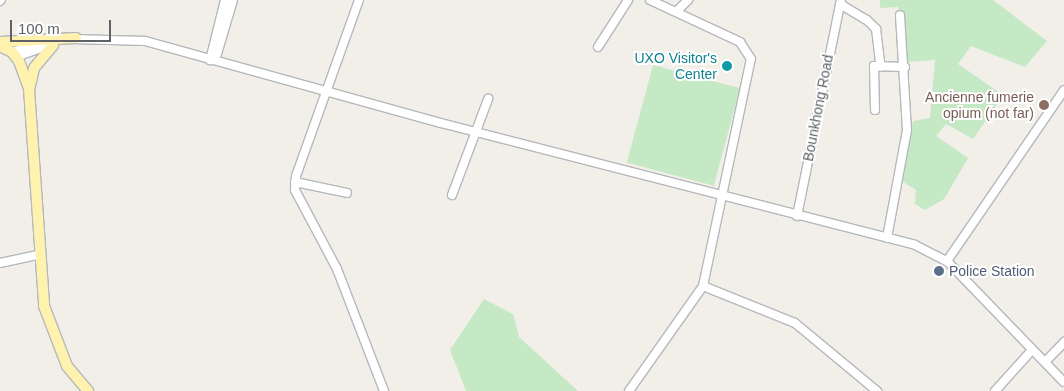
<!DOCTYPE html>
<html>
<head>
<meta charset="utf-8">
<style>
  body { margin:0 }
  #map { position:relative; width:1064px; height:391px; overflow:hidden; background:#f1efe8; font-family:Arial,sans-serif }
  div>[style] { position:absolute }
  .green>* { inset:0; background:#c5e8c5; transform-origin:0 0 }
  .roads { filter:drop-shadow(1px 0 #b5b8bc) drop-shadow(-1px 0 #b5b8bc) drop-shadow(0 1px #b5b8bc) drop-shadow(0 -1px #b5b8bc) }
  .minor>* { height:8px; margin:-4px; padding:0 4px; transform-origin:4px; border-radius:4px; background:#fff }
  .major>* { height:10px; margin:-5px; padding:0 5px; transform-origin:5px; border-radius:5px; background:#fff2af }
  .dots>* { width:14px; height:14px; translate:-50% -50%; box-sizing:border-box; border:2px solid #fff; border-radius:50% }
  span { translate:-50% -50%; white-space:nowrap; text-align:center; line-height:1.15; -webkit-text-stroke:4px #fff; paint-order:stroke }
  .culture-label { font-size:14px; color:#0d838f }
  .right { translate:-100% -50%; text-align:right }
  .education-label { font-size:14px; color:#785e54 }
  .street-label { font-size:14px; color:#5f6368 }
  .service-label { font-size:14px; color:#4e5e75 }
  .left { translate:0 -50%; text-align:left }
  .scale { position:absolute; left:10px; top:20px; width:101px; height:22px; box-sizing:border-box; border:2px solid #5f6368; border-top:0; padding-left:6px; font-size:15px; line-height:18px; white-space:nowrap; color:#5f6368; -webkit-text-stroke:4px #fff; paint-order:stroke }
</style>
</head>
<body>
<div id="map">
  <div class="green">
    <div style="clip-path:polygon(880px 0,993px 0,1047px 41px,1025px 67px,971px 46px,958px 64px,1003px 95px,973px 139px,946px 124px,936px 136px,968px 158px,944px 199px,925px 210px,915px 204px,916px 190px,900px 180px,913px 121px,930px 118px,935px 60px,908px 62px,898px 7px,880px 8px)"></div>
    <div style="left:653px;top:65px;width:90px;height:101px;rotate:15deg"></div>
    <div style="clip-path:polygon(484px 299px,513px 314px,519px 337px,578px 391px,466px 391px,450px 350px)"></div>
  </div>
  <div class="roads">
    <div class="minor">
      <div style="left:225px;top:0;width:62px;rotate:104deg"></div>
      <div style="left:210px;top:60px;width:9px;rotate:-41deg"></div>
      <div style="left:217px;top:54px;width:56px;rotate:-73.5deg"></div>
      <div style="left:359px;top:0;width:187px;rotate:109.7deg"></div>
      <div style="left:296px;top:176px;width:14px;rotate:94deg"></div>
      <div style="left:295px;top:190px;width:89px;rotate:62deg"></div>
      <div style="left:337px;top:269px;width:131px;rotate:68.9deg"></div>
      <div style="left:0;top:1px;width:1px;rotate:-45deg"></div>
      <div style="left:840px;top:4px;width:31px;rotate:31deg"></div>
      <div style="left:867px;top:20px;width:13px;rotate:45deg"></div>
      <div style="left:876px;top:29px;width:38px;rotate:83deg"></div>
      <div style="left:677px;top:11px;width:16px;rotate:-45deg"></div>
      <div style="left:73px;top:39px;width:72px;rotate:1.6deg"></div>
      <div style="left:145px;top:41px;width:307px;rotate:15.5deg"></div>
      <div style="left:441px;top:123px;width:489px;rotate:14.4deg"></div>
      <div style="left:915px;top:245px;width:36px;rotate:27deg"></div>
      <div style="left:947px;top:261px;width:168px;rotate:46deg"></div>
      <div style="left:598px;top:47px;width:56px;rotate:-57.4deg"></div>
      <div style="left:12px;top:52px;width:28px;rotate:-17deg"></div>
      <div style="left:16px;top:57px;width:33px;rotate:-20deg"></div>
      <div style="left:875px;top:110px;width:44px;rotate:-91.3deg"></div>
      <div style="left:874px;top:66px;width:31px;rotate:2deg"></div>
      <div style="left:295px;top:182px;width:53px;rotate:11.9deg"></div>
      <div style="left:452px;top:195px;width:103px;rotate:-69.4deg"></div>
      <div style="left:797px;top:216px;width:220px;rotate:-78.5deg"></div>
      <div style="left:887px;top:238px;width:110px;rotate:-79.5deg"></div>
      <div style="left:907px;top:130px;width:115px;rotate:-93.5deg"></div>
      <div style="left:947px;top:261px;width:207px;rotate:-55.6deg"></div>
      <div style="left:0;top:263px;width:40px;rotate:-12deg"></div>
      <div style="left:703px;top:286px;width:99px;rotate:21.9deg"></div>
      <div style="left:795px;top:323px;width:107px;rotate:39.7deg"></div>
      <div style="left:1045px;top:362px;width:28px;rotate:-46deg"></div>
      <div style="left:629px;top:391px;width:128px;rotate:-54.8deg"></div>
      <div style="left:703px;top:286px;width:232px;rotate:-78.1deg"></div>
      <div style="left:751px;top:59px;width:20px;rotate:-123deg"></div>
      <div style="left:740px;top:42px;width:99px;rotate:-155deg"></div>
      <div style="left:995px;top:391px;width:55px;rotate:-47.9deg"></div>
    </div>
    <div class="major">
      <div style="left:0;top:42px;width:76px;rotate:-3deg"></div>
      <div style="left:0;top:46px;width:13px;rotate:27deg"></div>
      <div style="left:12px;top:52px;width:11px;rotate:52deg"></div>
      <div style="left:19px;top:61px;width:30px;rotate:70deg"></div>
      <div style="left:29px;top:89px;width:218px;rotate:86deg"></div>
      <div style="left:44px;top:306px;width:64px;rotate:69deg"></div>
      <div style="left:67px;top:366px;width:33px;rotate:50deg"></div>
      <div style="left:30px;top:86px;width:18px;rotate:-77deg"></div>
      <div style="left:34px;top:68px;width:30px;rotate:-50deg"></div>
    </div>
  </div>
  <div class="dots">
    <div style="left:727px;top:66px;background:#0f9aa8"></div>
    <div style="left:1044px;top:105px;background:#8d6e63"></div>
    <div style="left:939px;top:271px;background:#5c6f8a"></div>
  </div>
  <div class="culture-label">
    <span class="right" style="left:717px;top:66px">UXO Visitor's<br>Center</span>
  </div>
  <div class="education-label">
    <span class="right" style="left:1034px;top:105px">Ancienne fumerie<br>opium (not far)</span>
  </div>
  <div class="street-label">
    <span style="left:818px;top:108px;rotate:-79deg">Bounkhong Road</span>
  </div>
  <div class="service-label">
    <span class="left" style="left:949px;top:271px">Police Station</span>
  </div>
  <div class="scale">100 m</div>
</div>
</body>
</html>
